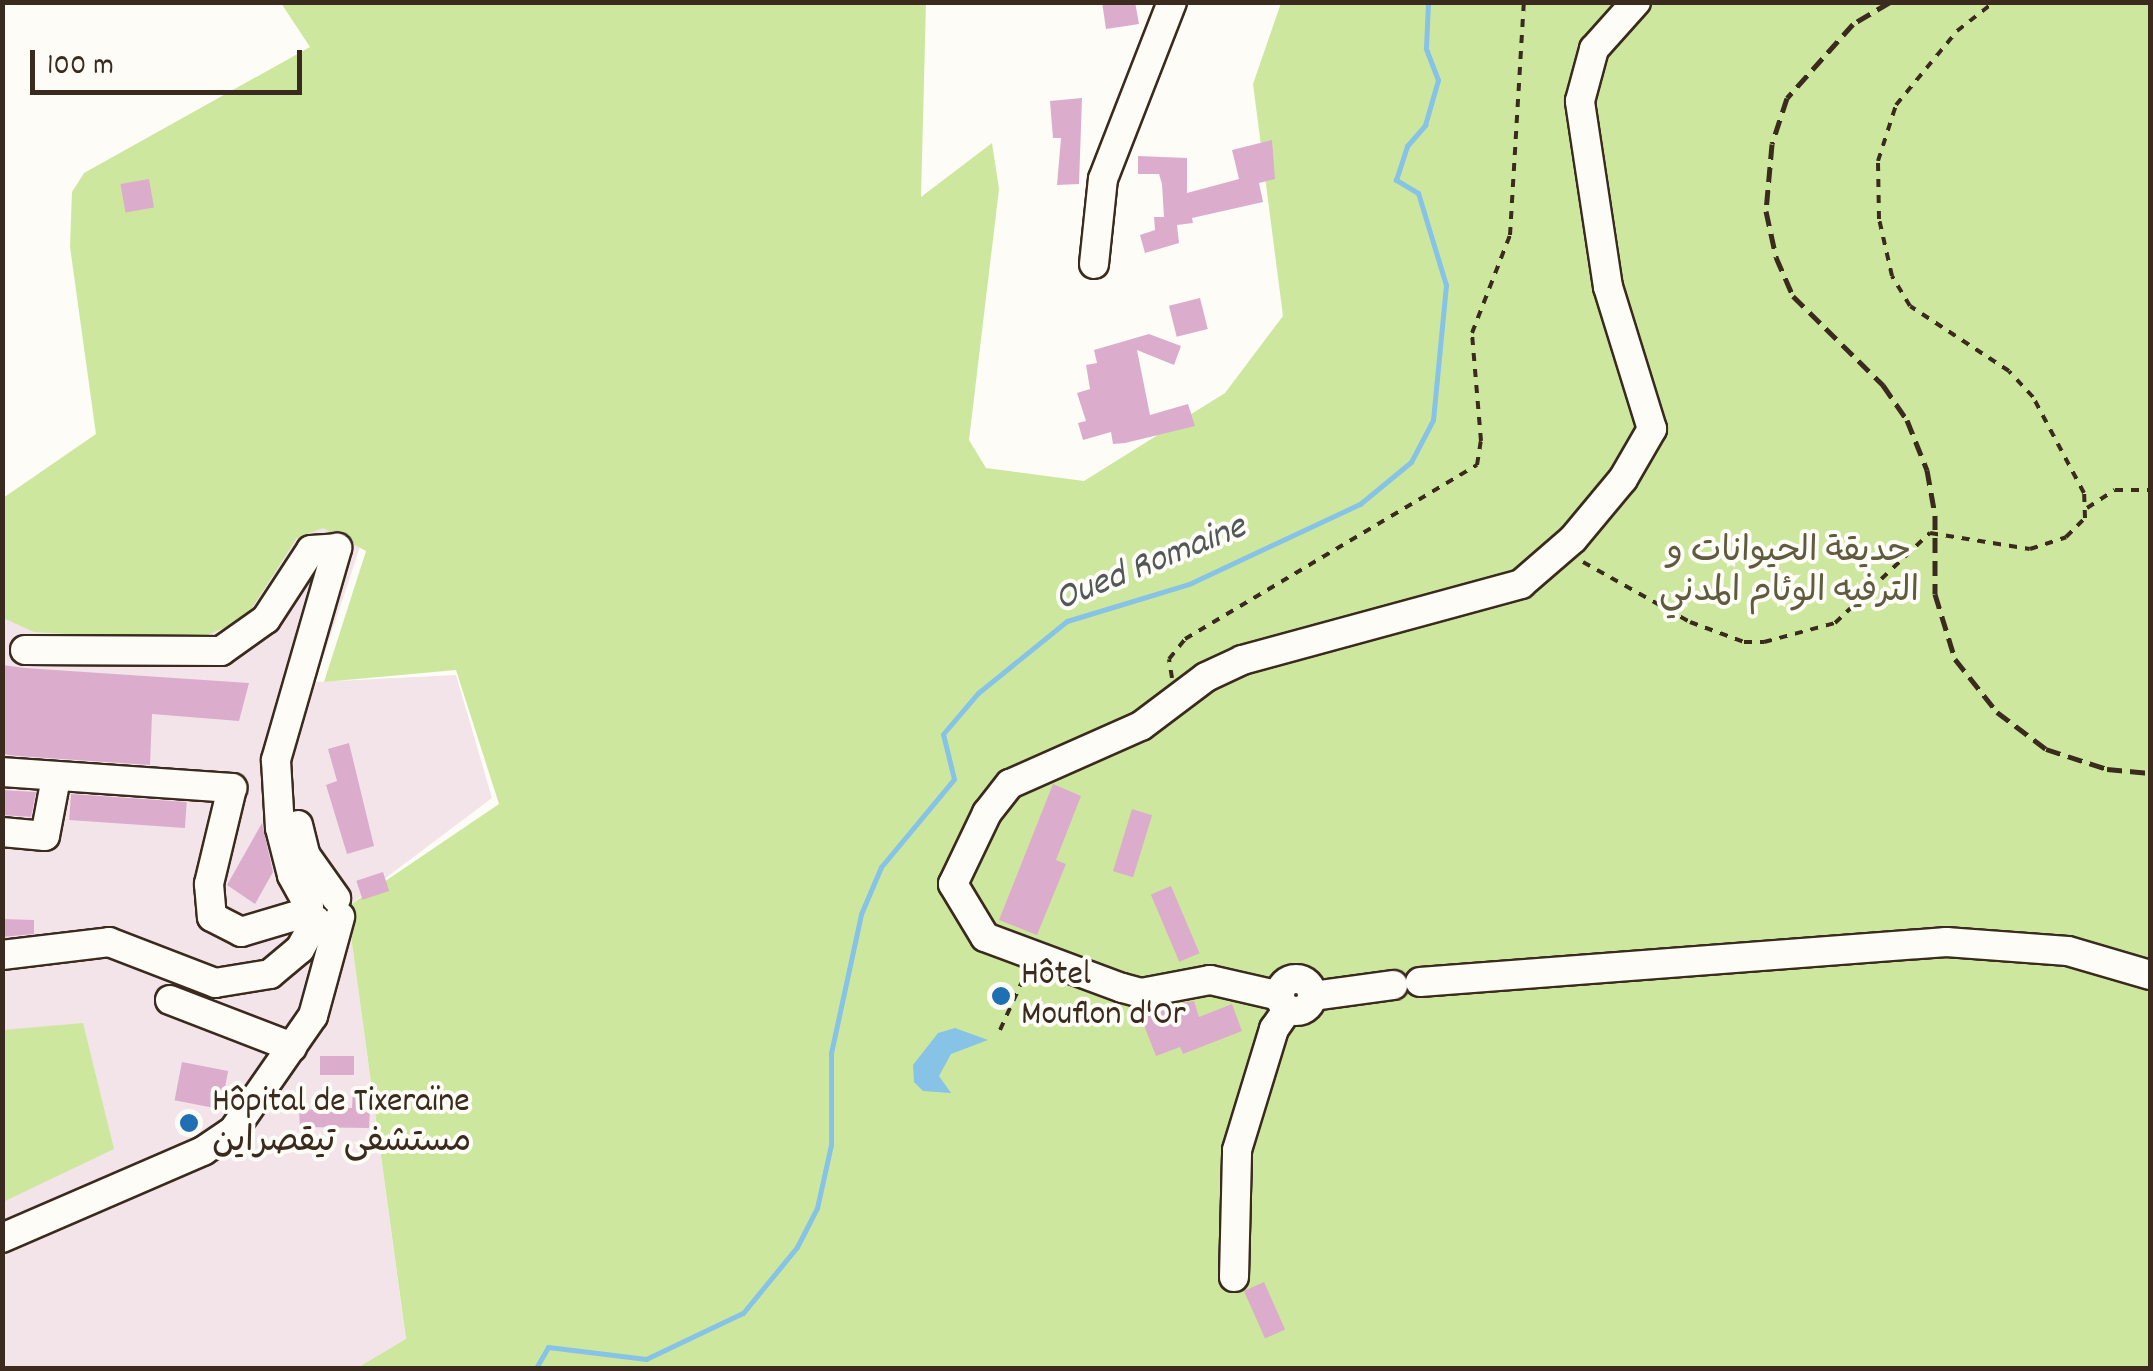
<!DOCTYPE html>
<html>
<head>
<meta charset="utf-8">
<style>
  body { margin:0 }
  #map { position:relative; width:2153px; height:1371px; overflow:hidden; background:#fdfcf7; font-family:Dekko,"Playpen Sans Arabic",sans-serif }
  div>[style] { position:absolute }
  .built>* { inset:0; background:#f3e4ea }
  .green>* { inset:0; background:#cde89e }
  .water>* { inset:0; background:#86c3e6 }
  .stream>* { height:5px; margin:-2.5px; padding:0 2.5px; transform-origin:2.5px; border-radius:2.5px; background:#86c3e6 }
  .building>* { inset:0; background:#dcaccc; transform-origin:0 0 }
  .path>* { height:4px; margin-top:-2px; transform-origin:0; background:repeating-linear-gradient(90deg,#3b2a1e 0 8px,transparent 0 16px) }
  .roads { filter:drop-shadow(2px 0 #3b2a1e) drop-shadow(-2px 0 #3b2a1e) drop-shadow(0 2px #3b2a1e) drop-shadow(0 -2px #3b2a1e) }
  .minor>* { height:28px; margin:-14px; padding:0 14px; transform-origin:14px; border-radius:14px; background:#fdfcf7 }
  .minor>.ring { margin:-14px; padding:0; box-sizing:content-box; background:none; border:28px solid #fdfcf7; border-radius:50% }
  .rail>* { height:5px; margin-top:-2.5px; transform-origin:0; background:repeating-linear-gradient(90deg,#3b2a1e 0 15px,transparent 0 23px) }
  .dots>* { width:28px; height:28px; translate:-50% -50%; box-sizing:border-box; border:5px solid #fdfcf7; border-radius:50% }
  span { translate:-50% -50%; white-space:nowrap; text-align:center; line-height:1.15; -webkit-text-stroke:8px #fdfcf7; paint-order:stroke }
  .park-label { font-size:35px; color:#605a3e }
  .poi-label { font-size:35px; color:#3b2a1e }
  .left { translate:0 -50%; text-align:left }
  .water-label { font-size:38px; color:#52585a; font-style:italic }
  .frame { position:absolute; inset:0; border:5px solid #3b2a1e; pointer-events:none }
  .scale { position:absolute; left:30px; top:50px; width:272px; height:45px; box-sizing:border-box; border:5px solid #3b2a1e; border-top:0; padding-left:12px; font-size:30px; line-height:35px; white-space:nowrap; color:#3b2a1e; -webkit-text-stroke:8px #fdfcf7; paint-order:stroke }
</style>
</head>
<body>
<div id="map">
  <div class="built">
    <div style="clip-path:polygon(295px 524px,366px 529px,315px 682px,456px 675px,492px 798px,347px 907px,406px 1340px,357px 1368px,3px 1368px,2px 614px)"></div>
  </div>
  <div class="green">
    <div style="clip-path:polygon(281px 3px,926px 3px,921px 197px,992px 143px,999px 189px,969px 440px,986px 468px,1084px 481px,1225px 393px,1283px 316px,1253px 84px,1281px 3px,2150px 3px,2150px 1368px,357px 1368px,406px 1339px,347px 907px,499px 804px,456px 670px,324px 682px,366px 551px,323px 528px,297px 538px,245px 619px,193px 641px,34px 632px,3px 618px,3px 498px,96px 434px,70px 247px,72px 192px,84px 173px,310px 47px)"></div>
    <div style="clip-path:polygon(83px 1023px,114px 1149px,3px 1202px,3px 1030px)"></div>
  </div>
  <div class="water">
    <div style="clip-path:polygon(955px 1028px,988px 1040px,951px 1054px,939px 1076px,951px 1093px,923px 1091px,914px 1082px,913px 1065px,938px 1033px)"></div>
  </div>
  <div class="stream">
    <div style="left:536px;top:1368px;width:24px;rotate:-60deg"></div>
    <div style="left:548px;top:1347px;width:99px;rotate:7deg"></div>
    <div style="left:646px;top:1359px;width:107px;rotate:-25.4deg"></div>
    <div style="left:743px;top:1313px;width:85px;rotate:-50.7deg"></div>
    <div style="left:797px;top:1247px;width:44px;rotate:-62.9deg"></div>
    <div style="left:817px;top:1208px;width:65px;rotate:-77.5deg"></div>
    <div style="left:831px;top:1145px;width:92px;rotate:-90deg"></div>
    <div style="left:831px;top:1053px;width:142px;rotate:-77.8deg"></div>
    <div style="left:861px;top:914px;width:51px;rotate:-66.9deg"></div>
    <div style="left:881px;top:867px;width:114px;rotate:-50.3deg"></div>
    <div style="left:954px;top:779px;width:46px;rotate:-103.7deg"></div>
    <div style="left:943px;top:734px;width:54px;rotate:-49.5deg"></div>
    <div style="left:978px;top:693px;width:114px;rotate:-39deg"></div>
    <div style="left:1067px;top:621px;width:127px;rotate:-16.9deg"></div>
    <div style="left:1189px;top:584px;width:189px;rotate:-25.1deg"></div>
    <div style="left:1360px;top:504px;width:66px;rotate:-39.5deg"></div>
    <div style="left:1411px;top:462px;width:47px;rotate:-62.4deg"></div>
    <div style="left:1433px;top:420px;width:136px;rotate:-84.5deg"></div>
    <div style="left:1446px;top:285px;width:96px;rotate:-106.9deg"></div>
    <div style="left:1418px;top:193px;width:26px;rotate:-149deg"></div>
    <div style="left:1396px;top:180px;width:36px;rotate:-72deg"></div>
    <div style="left:1407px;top:146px;width:28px;rotate:-49deg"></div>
    <div style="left:1425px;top:125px;width:47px;rotate:-73.9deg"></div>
    <div style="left:1438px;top:80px;width:34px;rotate:-111deg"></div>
    <div style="left:1426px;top:48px;width:46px;rotate:-87.5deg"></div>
  </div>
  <div class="building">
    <div style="clip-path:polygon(1102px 2px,1135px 2px,1139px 24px,1106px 29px)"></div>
    <div style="clip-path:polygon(1082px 98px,1079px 184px,1057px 185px,1061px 138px,1053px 138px,1050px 101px)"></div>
    <div style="clip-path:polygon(1272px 140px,1275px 179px,1259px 183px,1263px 202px,1192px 218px,1193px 223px,1177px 225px,1179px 243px,1145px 253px,1140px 235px,1155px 230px,1154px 217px,1164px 217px,1162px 184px,1159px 174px,1138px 174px,1138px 156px,1187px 158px,1187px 193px,1239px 179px,1232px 150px)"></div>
    <div style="left:149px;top:179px;width:29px;height:29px;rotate:80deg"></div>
    <div style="left:1200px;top:298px;width:32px;height:32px;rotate:76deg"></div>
    <div style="clip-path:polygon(1149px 334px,1181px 346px,1174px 365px,1137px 350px,1150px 415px,1188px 404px,1195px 426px,1125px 443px,1113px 444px,1111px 432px,1083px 440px,1078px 423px,1086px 421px,1077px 393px,1090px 389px,1086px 365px,1097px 363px,1094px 350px)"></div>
    <div style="clip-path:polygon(2px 665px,25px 668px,249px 683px,239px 721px,152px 714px,150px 765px,17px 756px,2px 754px)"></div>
    <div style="clip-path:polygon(349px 743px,374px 846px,347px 854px,326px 785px,337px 781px,328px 749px)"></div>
    <div style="clip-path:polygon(1053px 784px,1081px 796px,1056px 860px,1066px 864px,1037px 935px,999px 920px)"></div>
    <div style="clip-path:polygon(2px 790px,36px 792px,31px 817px,2px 815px)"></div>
    <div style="left:71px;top:794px;width:116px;height:26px;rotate:4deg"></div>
    <div style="left:1132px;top:809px;width:21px;height:65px;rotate:17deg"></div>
    <div style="clip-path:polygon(262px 823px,273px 872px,255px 904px,227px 885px)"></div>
    <div style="left:383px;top:872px;width:20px;height:28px;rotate:72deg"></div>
    <div style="left:1171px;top:886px;width:73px;height:22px;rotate:67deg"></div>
    <div style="clip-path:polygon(2px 919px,34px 920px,34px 934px,2px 937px)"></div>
    <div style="clip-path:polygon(1194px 1001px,1199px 1017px,1232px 1004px,1242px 1031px,1183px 1054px,1180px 1047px,1156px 1056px,1138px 1010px)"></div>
    <div style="left:320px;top:1056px;width:34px;height:19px"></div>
    <div style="left:182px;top:1062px;width:47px;height:39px;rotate:11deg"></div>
    <div style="clip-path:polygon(353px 1087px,371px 1088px,369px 1128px,300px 1127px,299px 1110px,352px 1108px)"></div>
    <div style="left:1264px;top:1282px;width:52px;height:22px;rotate:66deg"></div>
  </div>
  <div class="path">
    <div style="left:2087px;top:508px;width:33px;rotate:-33deg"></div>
    <div style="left:2115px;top:490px;width:35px"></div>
    <div style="left:1583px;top:562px;width:123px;rotate:29.3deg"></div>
    <div style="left:1690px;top:622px;width:58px;rotate:20.3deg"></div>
    <div style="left:1744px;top:642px;width:20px"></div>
    <div style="left:1764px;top:642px;width:73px;rotate:-15deg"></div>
    <div style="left:1835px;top:623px;width:131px;rotate:-43.5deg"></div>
    <div style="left:1930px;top:533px;width:101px;rotate:9.1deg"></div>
    <div style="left:2030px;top:549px;width:38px;rotate:-18deg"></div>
    <div style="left:2066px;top:537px;width:27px;rotate:-45deg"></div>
    <div style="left:2085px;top:518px;width:25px;rotate:-92deg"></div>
    <div style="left:2084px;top:493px;width:109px;rotate:-118deg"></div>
    <div style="left:2033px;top:397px;width:35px;rotate:-133deg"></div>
    <div style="left:2009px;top:371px;width:118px;rotate:-146.7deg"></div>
    <div style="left:1910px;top:306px;width:35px;rotate:-121deg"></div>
    <div style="left:1892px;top:276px;width:58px;rotate:-102.8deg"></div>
    <div style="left:1879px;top:219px;width:58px;rotate:-91deg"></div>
    <div style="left:1878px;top:161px;width:59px;rotate:-72.2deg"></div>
    <div style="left:1896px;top:105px;width:96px;rotate:-50.5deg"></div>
    <div style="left:1957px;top:31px;width:47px;rotate:-38.1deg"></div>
    <div style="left:1172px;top:678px;width:19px;rotate:-99deg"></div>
    <div style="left:1169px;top:659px;width:26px;rotate:-51deg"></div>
    <div style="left:1185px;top:639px;width:340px;rotate:-30.8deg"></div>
    <div style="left:1477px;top:465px;width:24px;rotate:-81deg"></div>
    <div style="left:1481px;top:441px;width:108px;rotate:-94.8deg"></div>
    <div style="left:1472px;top:333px;width:105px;rotate:-68.8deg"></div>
    <div style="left:1510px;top:235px;width:233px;rotate:-86.6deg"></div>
    <div style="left:1000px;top:1030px;width:63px;rotate:-65.5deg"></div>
  </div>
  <div class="roads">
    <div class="minor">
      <div style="left:1094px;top:264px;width:85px;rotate:-84deg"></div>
      <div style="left:1103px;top:179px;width:190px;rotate:-68.7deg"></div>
      <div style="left:25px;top:650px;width:196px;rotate:0.3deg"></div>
      <div style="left:221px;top:651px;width:55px;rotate:-35.4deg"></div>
      <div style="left:266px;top:619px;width:82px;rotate:-56.9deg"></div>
      <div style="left:311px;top:550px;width:26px;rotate:-4deg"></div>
      <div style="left:2px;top:772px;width:231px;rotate:4deg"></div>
      <div style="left:232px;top:788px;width:99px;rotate:103.5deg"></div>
      <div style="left:209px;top:884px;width:33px;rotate:85deg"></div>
      <div style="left:212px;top:917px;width:33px;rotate:27deg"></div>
      <div style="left:241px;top:932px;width:70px;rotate:-16.6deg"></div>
      <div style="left:298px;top:825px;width:32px;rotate:76deg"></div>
      <div style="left:306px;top:856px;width:52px;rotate:54.5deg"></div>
      <div style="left:2px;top:832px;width:43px;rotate:5.3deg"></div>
      <div style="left:45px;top:836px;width:59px;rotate:-79.3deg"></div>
      <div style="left:309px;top:906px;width:35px;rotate:-119deg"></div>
      <div style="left:292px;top:875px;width:49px;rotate:-104.3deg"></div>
      <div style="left:280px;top:828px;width:68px;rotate:-93.4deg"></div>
      <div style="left:276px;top:760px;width:221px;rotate:-73.9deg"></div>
      <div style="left:2px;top:955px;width:108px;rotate:-6.9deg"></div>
      <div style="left:109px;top:942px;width:114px;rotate:21.1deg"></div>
      <div style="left:215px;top:983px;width:56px;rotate:-9.3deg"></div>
      <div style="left:270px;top:974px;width:39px;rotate:-40deg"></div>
      <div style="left:300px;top:949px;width:33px;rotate:-61deg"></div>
      <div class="ring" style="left:1280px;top:979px;width:4px;height:4px"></div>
      <div style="left:1420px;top:982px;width:528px;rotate:-4.35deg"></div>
      <div style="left:1946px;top:942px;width:122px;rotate:4.2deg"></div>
      <div style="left:2068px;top:951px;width:85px;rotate:16.3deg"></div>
      <div style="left:1280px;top:996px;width:72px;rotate:-167.1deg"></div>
      <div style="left:1210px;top:980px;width:70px;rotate:169.3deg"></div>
      <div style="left:1141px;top:993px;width:20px;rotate:-165deg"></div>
      <div style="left:1122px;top:988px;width:146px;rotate:-159.6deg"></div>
      <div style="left:985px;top:937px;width:62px;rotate:-121.1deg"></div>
      <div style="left:953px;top:884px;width:79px;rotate:-64.4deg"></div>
      <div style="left:987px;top:813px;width:37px;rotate:-52deg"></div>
      <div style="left:1010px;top:784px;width:143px;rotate:-23.9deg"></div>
      <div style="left:1141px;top:726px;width:81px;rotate:-37deg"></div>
      <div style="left:1206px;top:677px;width:40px;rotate:-25deg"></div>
      <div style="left:1242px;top:660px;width:289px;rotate:-15.2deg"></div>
      <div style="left:1521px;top:584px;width:69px;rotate:-40.9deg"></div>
      <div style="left:1573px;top:539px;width:78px;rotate:-50.2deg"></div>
      <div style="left:1623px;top:479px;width:58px;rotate:-59.9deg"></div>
      <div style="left:1652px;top:429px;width:149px;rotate:-107.2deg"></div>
      <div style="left:1608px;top:287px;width:188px;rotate:-98.6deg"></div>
      <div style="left:1580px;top:101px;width:54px;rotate:-74.9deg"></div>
      <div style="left:1594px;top:49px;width:63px;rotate:-48.2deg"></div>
      <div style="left:1313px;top:996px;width:81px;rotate:-7.8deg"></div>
      <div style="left:170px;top:1000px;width:131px;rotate:21.1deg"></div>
      <div style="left:2px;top:1238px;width:219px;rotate:-23.4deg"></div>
      <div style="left:203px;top:1151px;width:36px;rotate:-34deg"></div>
      <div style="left:233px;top:1131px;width:140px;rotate:-55.2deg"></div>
      <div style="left:313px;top:1016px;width:103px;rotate:-74.7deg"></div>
      <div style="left:1234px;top:1277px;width:127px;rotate:-88.6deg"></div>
      <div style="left:1237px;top:1150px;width:127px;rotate:-73deg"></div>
      <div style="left:1274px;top:1029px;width:24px;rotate:-55deg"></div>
    </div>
  </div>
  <div class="rail">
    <div style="left:1890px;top:2px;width:43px;rotate:149.3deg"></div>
    <div style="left:1853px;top:24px;width:99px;rotate:131.7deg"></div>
    <div style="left:1787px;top:98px;width:48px;rotate:108.1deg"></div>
    <div style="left:1772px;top:144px;width:67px;rotate:95.1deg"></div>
    <div style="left:1766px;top:211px;width:47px;rotate:77.7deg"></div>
    <div style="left:1776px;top:257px;width:43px;rotate:66.4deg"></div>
    <div style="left:1793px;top:296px;width:127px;rotate:44.7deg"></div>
    <div style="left:1883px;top:385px;width:42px;rotate:55.6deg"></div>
    <div style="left:1907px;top:420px;width:54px;rotate:68.2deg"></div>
    <div style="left:1927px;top:470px;width:46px;rotate:79.9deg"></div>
    <div style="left:1935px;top:515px;width:79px;rotate:90deg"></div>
    <div style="left:1935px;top:594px;width:68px;rotate:72.9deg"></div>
    <div style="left:1955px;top:659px;width:68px;rotate:51.6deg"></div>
    <div style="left:1997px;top:712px;width:61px;rotate:37.1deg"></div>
    <div style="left:2046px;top:749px;width:64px;rotate:18.2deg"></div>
    <div style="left:2107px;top:769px;width:43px;rotate:5.3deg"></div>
  </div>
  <div class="dots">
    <div style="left:1001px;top:996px;background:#1f6fb2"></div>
    <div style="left:189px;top:1123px;background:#1f6fb2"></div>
  </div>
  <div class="park-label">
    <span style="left:1789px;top:573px">حديقة الحيوانات و<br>الترفيه الوئام المدني</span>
  </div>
  <div class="poi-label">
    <span class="left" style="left:1021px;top:996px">Hôtel<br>Mouflon d'Or</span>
    <span class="left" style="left:212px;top:1123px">Hôpital de Tixeraïne<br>مستشفى تيقصراين</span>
  </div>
  <div class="water-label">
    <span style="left:1151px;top:565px;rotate:-22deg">Oued Romaine</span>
  </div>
  <div class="frame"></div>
  <div class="scale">100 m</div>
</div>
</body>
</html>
